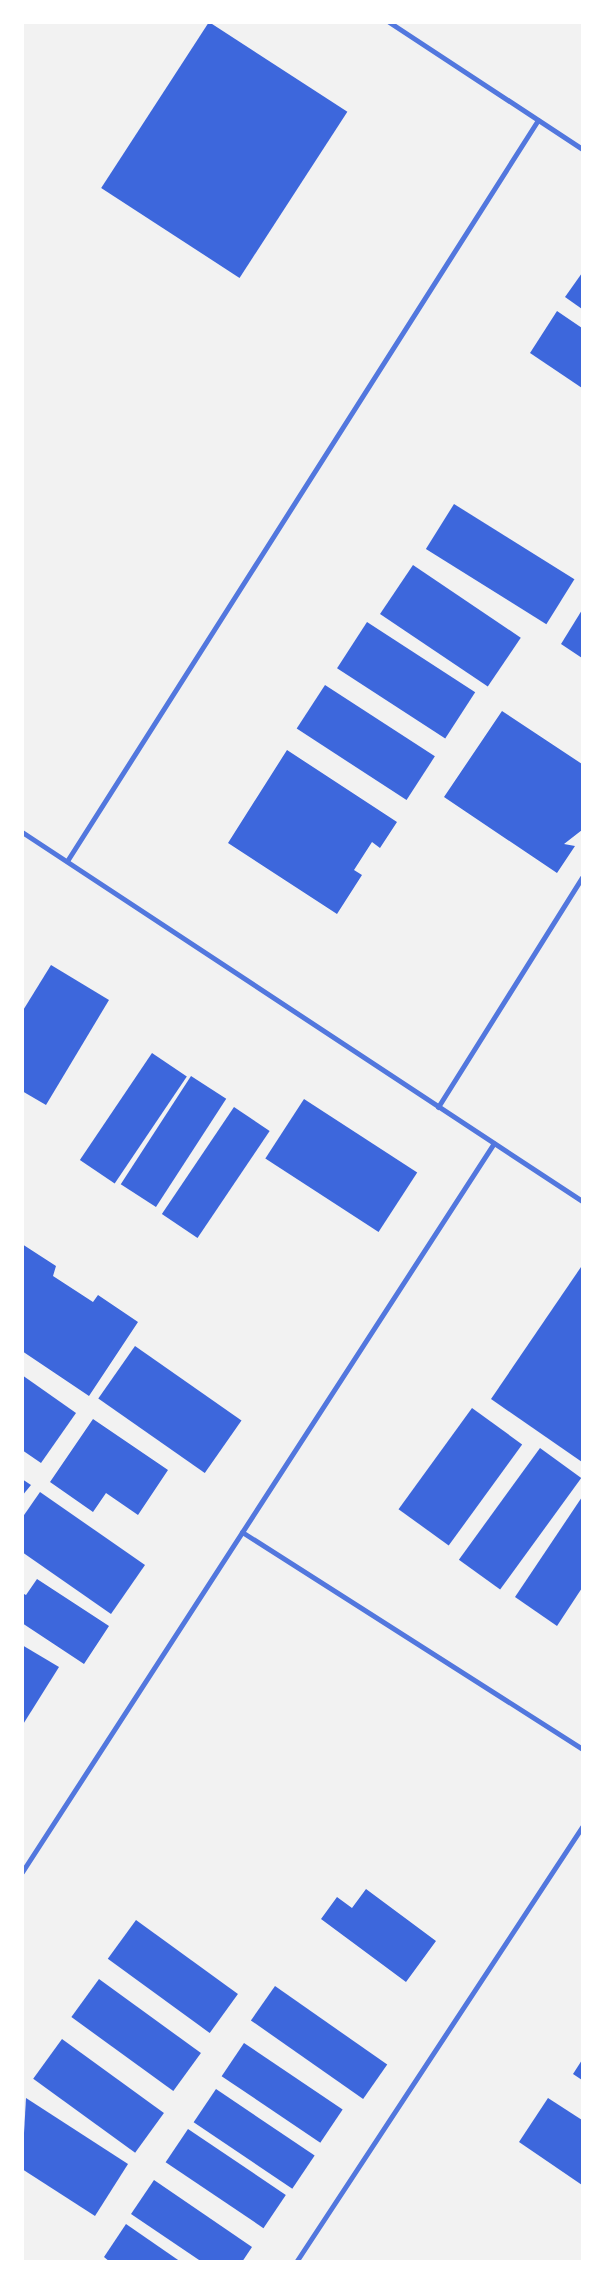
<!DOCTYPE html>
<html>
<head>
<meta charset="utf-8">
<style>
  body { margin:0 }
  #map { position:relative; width:605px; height:2284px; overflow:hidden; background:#f2f2f2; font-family:"DM Sans",sans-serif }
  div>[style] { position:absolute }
  .building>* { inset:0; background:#3d67dc; transform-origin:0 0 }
  .minor>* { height:5px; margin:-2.5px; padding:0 2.5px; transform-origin:2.5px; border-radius:2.5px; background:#5277de }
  span { translate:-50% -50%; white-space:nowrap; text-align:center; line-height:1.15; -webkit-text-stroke:5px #fff; paint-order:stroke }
  .frame { position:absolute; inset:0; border:24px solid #fff; pointer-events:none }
</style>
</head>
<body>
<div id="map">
  <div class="building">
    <div style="left:209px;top:22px;width:165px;height:198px;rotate:33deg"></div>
    <div style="clip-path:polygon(582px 273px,582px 309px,565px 297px)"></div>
    <div style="clip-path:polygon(557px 311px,582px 328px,582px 388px,530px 353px)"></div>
    <div style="left:454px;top:504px;width:142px;height:53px;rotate:32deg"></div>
    <div style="left:413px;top:565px;width:130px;height:59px;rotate:34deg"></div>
    <div style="clip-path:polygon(582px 610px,582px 658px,561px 644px)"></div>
    <div style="left:367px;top:622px;width:129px;height:55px;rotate:33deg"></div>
    <div style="left:325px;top:685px;width:131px;height:52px;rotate:33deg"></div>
    <div style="clip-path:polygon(502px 711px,582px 764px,582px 830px,564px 844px,575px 846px,557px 873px,444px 797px)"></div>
    <div style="clip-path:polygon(287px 750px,397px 822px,380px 848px,372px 842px,354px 870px,362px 875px,337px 914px,228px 843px)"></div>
    <div style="clip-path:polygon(51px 965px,109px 1000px,46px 1105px,22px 1091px,22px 1012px)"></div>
    <div style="left:152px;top:1053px;width:42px;height:129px;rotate:34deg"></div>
    <div style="left:191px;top:1076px;width:42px;height:129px;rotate:33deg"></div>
    <div style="left:304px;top:1099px;width:135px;height:71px;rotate:33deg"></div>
    <div style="left:234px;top:1107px;width:43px;height:129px;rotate:34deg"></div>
    <div style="clip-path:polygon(22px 1244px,56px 1266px,53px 1276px,93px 1302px,98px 1295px,138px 1322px,89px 1396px,22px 1351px)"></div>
    <div style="clip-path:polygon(581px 1267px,582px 1268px,582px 1462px,491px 1399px)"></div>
    <div style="left:135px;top:1346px;width:130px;height:64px;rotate:35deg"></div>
    <div style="clip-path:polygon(22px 1375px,76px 1413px,41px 1463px,22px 1450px)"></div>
    <div style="left:472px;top:1408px;width:62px;height:125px;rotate:36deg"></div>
    <div style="clip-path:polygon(93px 1419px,168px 1470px,138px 1515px,106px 1493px,93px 1512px,50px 1482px)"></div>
    <div style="left:540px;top:1448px;width:51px;height:138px;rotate:36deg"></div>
    <div style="clip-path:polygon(22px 1479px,31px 1485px,22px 1496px)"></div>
    <div style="clip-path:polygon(40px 1492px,145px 1565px,111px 1614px,22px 1552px,22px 1518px)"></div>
    <div style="clip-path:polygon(582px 1497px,582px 1588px,557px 1626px,515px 1597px)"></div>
    <div style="clip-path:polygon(37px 1579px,109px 1626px,84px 1664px,22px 1623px,22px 1593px,26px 1595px)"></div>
    <div style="clip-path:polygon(22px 1645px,59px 1667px,22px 1726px)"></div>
    <div style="clip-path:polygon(366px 1889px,436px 1941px,406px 1982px,321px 1919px,337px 1897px,352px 1908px)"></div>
    <div style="left:136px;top:1920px;width:126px;height:48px;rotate:36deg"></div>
    <div style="left:99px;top:1979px;width:126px;height:47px;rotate:36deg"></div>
    <div style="left:275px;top:1986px;width:137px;height:42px;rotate:35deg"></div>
    <div style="left:62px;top:2039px;width:126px;height:49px;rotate:36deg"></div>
    <div style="left:244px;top:2043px;width:119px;height:40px;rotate:34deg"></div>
    <div style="clip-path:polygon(582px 2060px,582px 2080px,573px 2074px)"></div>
    <div style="left:216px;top:2089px;width:119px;height:40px;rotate:34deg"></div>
    <div style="clip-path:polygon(26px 2098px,128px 2164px,95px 2216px,22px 2169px)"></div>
    <div style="clip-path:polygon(548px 2098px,582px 2120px,582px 2185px,519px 2142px)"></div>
    <div style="left:188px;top:2129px;width:118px;height:40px;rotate:34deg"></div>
    <div style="clip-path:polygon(154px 2180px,252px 2247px,242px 2262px,202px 2262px,131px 2214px)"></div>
    <div style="clip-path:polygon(126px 2224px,181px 2262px,110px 2262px,104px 2257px)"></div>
  </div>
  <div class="minor">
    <div style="left:389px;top:22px;width:231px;rotate:33.3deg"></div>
    <div style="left:22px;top:832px;width:671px;rotate:33.38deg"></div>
    <div style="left:67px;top:861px;width:878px;rotate:-57.56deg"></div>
    <div style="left:438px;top:1107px;width:271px;rotate:-57.9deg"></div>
    <div style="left:242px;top:1532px;width:403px;rotate:32.5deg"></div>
    <div style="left:22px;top:1872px;width:868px;rotate:-57.08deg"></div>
    <div style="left:296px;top:2262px;width:521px;rotate:-56.68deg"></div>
  </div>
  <div class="frame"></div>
</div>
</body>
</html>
